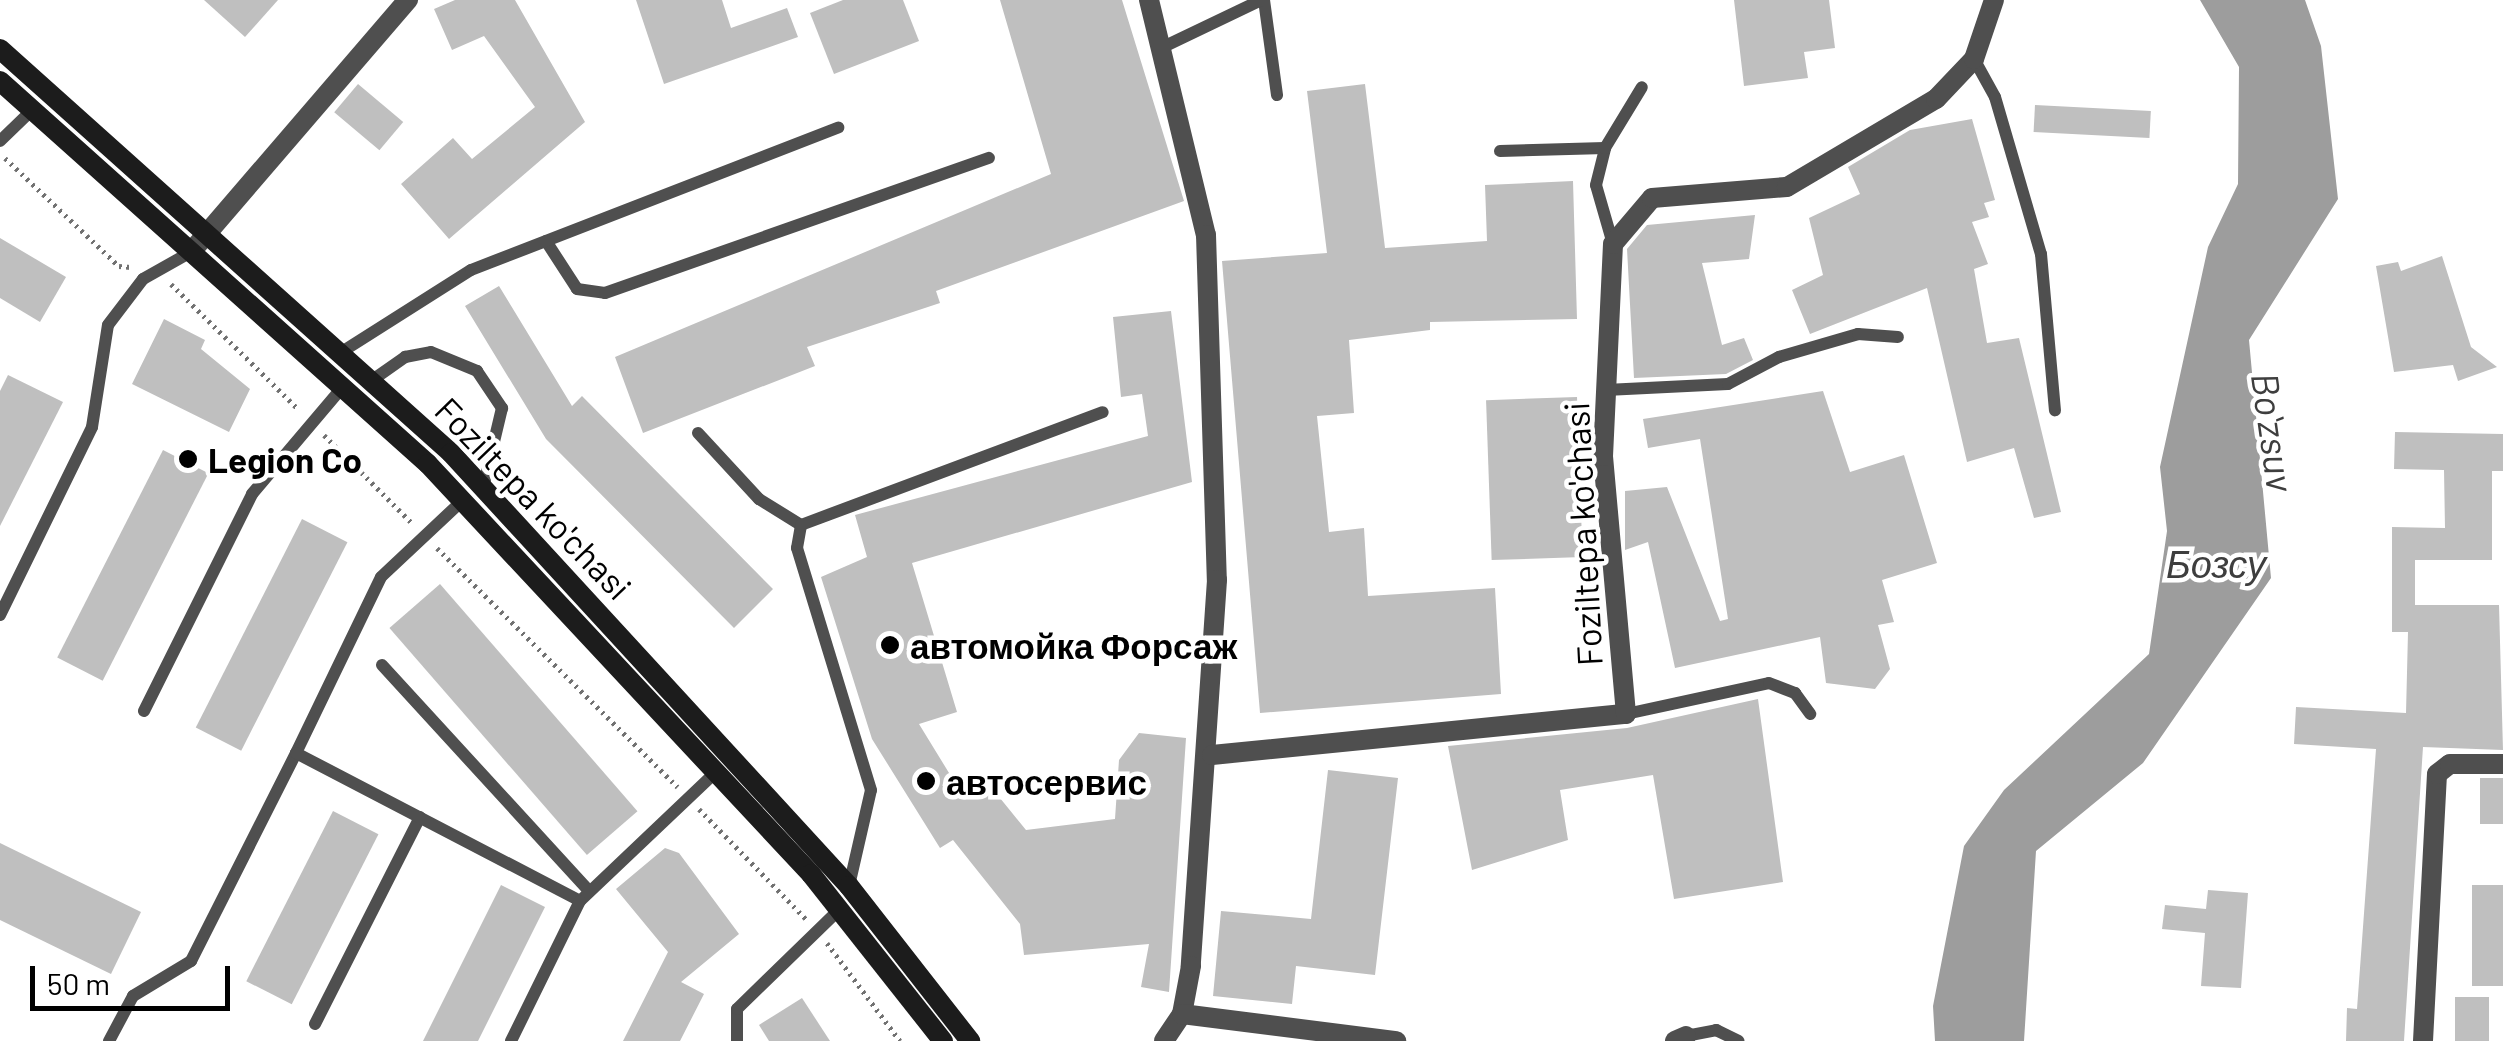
<!DOCTYPE html>
<html>
<head>
<meta charset="utf-8">
<style>
  body { margin:0 }
  #map { position:relative; width:2503px; height:1041px; overflow:hidden; background:#fff; font-family:Barlow,sans-serif }
  div>[style] { position:absolute }
  .water>* { inset:0; background:#9d9d9d }
  .building>* { inset:0; background:#bfbfbf; transform-origin:0 0 }
  .path>* { height:5px; margin-top:-2.5px; transform-origin:0; background:repeating-linear-gradient(90deg,#717171 0 2.5px,transparent 0 7.5px) }
  .lane>* { height:12px; margin:-6px; padding:0 6px; transform-origin:6px; border-radius:6px; background:#4f4f4f }
  .street>* { height:20px; margin:-10px; padding:0 10px; transform-origin:10px; border-radius:10px; background:#4f4f4f }
  .secondary>* { height:20px; margin:-10px; padding:0 10px; transform-origin:10px; border-radius:10px; background:#1c1c1c }
  .dots>* { width:28px; height:28px; translate:-50% -50%; box-sizing:border-box; border:5px solid #fff; border-radius:50% }
  span { translate:-50% -50%; white-space:nowrap; text-align:center; line-height:1.15; -webkit-text-stroke:9px #fff; paint-order:stroke }
  .poi-label { font-size:35px; color:#000; font-weight:700 }
  .left { translate:0 -50%; text-align:left }
  .street-label { font-size:35px; color:#000 }
  .water-label { font-size:38px; color:#3e3e3e; font-style:italic }
  .scale { position:absolute; left:30px; top:966px; width:200px; height:45px; box-sizing:border-box; border:5px solid #000; border-top:0; padding-left:12px; font-size:30px; line-height:35px; white-space:nowrap; color:#000; -webkit-text-stroke:8px #fff; paint-order:stroke }
</style>
</head>
<body>
<div id="map">
  <div class="water">
    <div style="clip-path:polygon(2200px 0,2305px 0,2321px 46px,2338px 199px,2249px 340px,2271px 578px,2143px 763px,2036px 851px,2024px 1041px,1935px 1041px,1933px 1006px,1964px 846px,2004px 790px,2149px 654px,2167px 531px,2160px 467px,2208px 247px,2238px 184px,2239px 67px)"></div>
  </div>
  <div class="building">
    <div style="clip-path:polygon(204px 0,278px 0,245px 37px)"></div>
    <div style="clip-path:polygon(455px 0,515px 0,585px 122px,449px 239px,401px 184px,453px 138px,472px 159px,535px 107px,484px 36px,452px 50px,434px 9px)"></div>
    <div style="clip-path:polygon(636px 0,722px 0,731px 28px,787px 8px,798px 37px,664px 84px)"></div>
    <div style="clip-path:polygon(843px 0,903px 0,919px 41px,834px 74px,810px 13px)"></div>
    <div style="clip-path:polygon(1000px 0,1122px 0,1184px 201px,936px 291px,940px 303px,807px 347px,815px 366px,643px 433px,615px 357px,1051px 174px)"></div>
    <div style="clip-path:polygon(1734px 0,1829px 0,1835px 48px,1804px 52px,1808px 78px,1744px 86px)"></div>
    <div style="left:358px;top:84px;width:59px;height:37px;rotate:40deg"></div>
    <div style="clip-path:polygon(1365px 84px,1385px 248px,1487px 241px,1485px 185px,1573px 181px,1577px 319px,1430px 322px,1430px 330px,1349px 340px,1354px 413px,1317px 416px,1329px 532px,1364px 528px,1368px 596px,1495px 588px,1501px 694px,1260px 713px,1222px 261px,1327px 253px,1307px 91px)"></div>
    <div style="left:2035px;top:105px;width:116px;height:27px;rotate:3deg"></div>
    <div style="clip-path:polygon(1972px 119px,1995px 200px,1984px 203px,1989px 217px,1972px 222px,1988px 264px,1974px 269px,1987px 343px,2019px 338px,2061px 512px,2034px 518px,2014px 448px,1967px 462px,1927px 288px,1810px 334px,1792px 290px,1823px 275px,1809px 218px,1860px 194px,1848px 167px,1910px 130px)"></div>
    <div style="clip-path:polygon(1755px 215px,1749px 259px,1702px 263px,1722px 345px,1744px 338px,1753px 360px,1726px 374px,1634px 378px,1627px 249px,1647px 225px)"></div>
    <div style="clip-path:polygon(0 238px,66px 277px,40px 322px,0 298px)"></div>
    <div style="clip-path:polygon(2442px 256px,2471px 347px,2497px 367px,2458px 381px,2453px 365px,2394px 372px,2376px 266px,2398px 262px,2401px 271px)"></div>
    <div style="clip-path:polygon(499px 286px,572px 406px,582px 396px,773px 589px,734px 628px,546px 439px,465px 306px)"></div>
    <div style="clip-path:polygon(1171px 311px,1192px 482px,912px 563px,957px 712px,919px 724px,965px 799px,987px 782px,1026px 830px,1115px 819px,1119px 760px,1139px 733px,1186px 738px,1169px 992px,1141px 987px,1149px 944px,1024px 955px,1020px 924px,953px 840px,940px 848px,872px 739px,821px 577px,867px 557px,855px 515px,1148px 436px,1142px 394px,1121px 397px,1113px 317px)"></div>
    <div style="clip-path:polygon(164px 319px,205px 340px,201px 349px,250px 389px,229px 432px,132px 384px)"></div>
    <div style="clip-path:polygon(8px 375px,63px 402px,0 526px,0 391px)"></div>
    <div style="clip-path:polygon(1823px 391px,1850px 472px,1904px 455px,1937px 563px,1882px 580px,1894px 622px,1878px 625px,1890px 669px,1875px 689px,1826px 683px,1820px 637px,1675px 668px,1648px 542px,1625px 550px,1625px 491px,1667px 487px,1720px 621px,1728px 619px,1700px 439px,1648px 448px,1643px 419px)"></div>
    <div style="left:1577px;top:397px;width:160px;height:91px;rotate:88deg"></div>
    <div style="clip-path:polygon(2395px 432px,2503px 434px,2503px 471px,2492px 471px,2492px 560px,2415px 560px,2415px 605px,2499px 605px,2503px 750px,2423px 747px,2404px 1041px,2346px 1041px,2347px 1008px,2357px 1009px,2376px 749px,2294px 744px,2296px 707px,2406px 713px,2408px 632px,2392px 632px,2392px 527px,2445px 528px,2444px 470px,2394px 469px)"></div>
    <div style="left:163px;top:450px;width:51px;height:233px;rotate:27deg"></div>
    <div style="left:302px;top:519px;width:51px;height:234px;rotate:27deg"></div>
    <div style="left:440px;top:584px;width:301px;height:67px;rotate:49deg"></div>
    <div style="clip-path:polygon(1758px 699px,1783px 882px,1674px 899px,1653px 775px,1560px 790px,1568px 840px,1472px 870px,1448px 746px,1627px 728px)"></div>
    <div style="clip-path:polygon(1328px 770px,1398px 778px,1375px 975px,1296px 966px,1292px 1004px,1213px 996px,1221px 911px,1311px 919px)"></div>
    <div style="left:2480px;top:778px;width:23px;height:46px"></div>
    <div style="left:333px;top:811px;width:51px;height:191px;rotate:27deg"></div>
    <div style="clip-path:polygon(0 843px,141px 912px,111px 974px,0 920px)"></div>
    <div style="clip-path:polygon(665px 848px,679px 853px,739px 934px,681px 982px,704px 994px,680px 1041px,623px 1041px,668px 952px,616px 889px)"></div>
    <div style="clip-path:polygon(501px 885px,545px 907px,478px 1041px,423px 1041px)"></div>
    <div style="left:2472px;top:885px;width:31px;height:101px"></div>
    <div style="clip-path:polygon(2208px 890px,2248px 893px,2241px 988px,2201px 986px,2205px 933px,2162px 929px,2165px 905px,2206px 909px)"></div>
    <div style="left:2455px;top:997px;width:34px;height:44px"></div>
    <div style="clip-path:polygon(802px 998px,830px 1041px,769px 1041px,759px 1025px)"></div>
  </div>
  <div class="path">
    <div style="left:5px;top:158px;width:157px;rotate:43.5deg"></div>
    <div style="left:119px;top:266px;width:12px;rotate:5deg"></div>
    <div style="left:171px;top:284px;width:180px;rotate:44.5deg"></div>
    <div style="left:324px;top:435px;width:124px;rotate:45deg"></div>
    <div style="left:437px;top:548px;width:339px;rotate:44.8deg"></div>
    <div style="left:699px;top:809px;width:155px;rotate:45.8deg"></div>
    <div style="left:827px;top:943px;width:122px;rotate:53.3deg"></div>
  </div>
  <div class="lane">
    <div style="left:1264px;top:0;width:96px;rotate:82.2deg"></div>
    <div style="left:1161px;top:48px;width:111px;rotate:-25.6deg"></div>
    <div style="left:1974px;top:59px;width:43px;rotate:61.1deg"></div>
    <div style="left:1995px;top:97px;width:164px;rotate:73.7deg"></div>
    <div style="left:2041px;top:254px;width:157px;rotate:84.9deg"></div>
    <div style="left:0;top:141px;width:45px;rotate:-44.1deg"></div>
    <div style="left:1500px;top:151px;width:105px;rotate:-1.6deg"></div>
    <div style="left:546px;top:241px;width:57px;rotate:57.1deg"></div>
    <div style="left:577px;top:289px;width:28px;rotate:8deg"></div>
    <div style="left:605px;top:293px;width:407px;rotate:-19.4deg"></div>
    <div style="left:1613px;top:244px;width:61px;rotate:-106.1deg"></div>
    <div style="left:1596px;top:185px;width:38px;rotate:-76deg"></div>
    <div style="left:1605px;top:148px;width:71px;rotate:-58.8deg"></div>
    <div style="left:340px;top:353px;width:155px;rotate:-32.4deg"></div>
    <div style="left:471px;top:270px;width:394px;rotate:-21.2deg"></div>
    <div style="left:371px;top:381px;width:42px;rotate:-35.2deg"></div>
    <div style="left:405px;top:357px;width:26px;rotate:-11deg"></div>
    <div style="left:431px;top:352px;width:50px;rotate:22.4deg"></div>
    <div style="left:477px;top:371px;width:45px;rotate:56deg"></div>
    <div style="left:502px;top:408px;width:82px;rotate:103.4deg"></div>
    <div style="left:1606px;top:390px;width:122px;rotate:-2.8deg"></div>
    <div style="left:1728px;top:384px;width:58px;rotate:-27.9deg"></div>
    <div style="left:1779px;top:357px;width:82px;rotate:-16.2deg"></div>
    <div style="left:1858px;top:334px;width:40px;rotate:4.3deg"></div>
    <div style="left:698px;top:433px;width:90px;rotate:47.3deg"></div>
    <div style="left:759px;top:499px;width:49px;rotate:31.8deg"></div>
    <div style="left:0;top:615px;width:209px;rotate:-63.9deg"></div>
    <div style="left:92px;top:427px;width:103px;rotate:-81.1deg"></div>
    <div style="left:108px;top:325px;width:58px;rotate:-52.7deg"></div>
    <div style="left:143px;top:279px;width:55px;rotate:-29.4deg"></div>
    <div style="left:382px;top:665px;width:304px;rotate:47.5deg"></div>
    <div style="left:144px;top:711px;width:242px;rotate:-63.5deg"></div>
    <div style="left:252px;top:494px;width:139px;rotate:-49.7deg"></div>
    <div style="left:1626px;top:714px;width:146px;rotate:-12.2deg"></div>
    <div style="left:1769px;top:683px;width:28px;rotate:21deg"></div>
    <div style="left:1795px;top:693px;width:26px;rotate:54deg"></div>
    <div style="left:296px;top:753px;width:195px;rotate:-64.2deg"></div>
    <div style="left:381px;top:577px;width:111px;rotate:-43.2deg"></div>
    <div style="left:849px;top:886px;width:98px;rotate:-77.1deg"></div>
    <div style="left:871px;top:790px;width:253px;rotate:-107deg"></div>
    <div style="left:797px;top:548px;width:23px;rotate:-80deg"></div>
    <div style="left:801px;top:525px;width:322px;rotate:-20.5deg"></div>
    <div style="left:315px;top:1024px;width:232px;rotate:-63.1deg"></div>
    <div style="left:1686px;top:1036px;width:31px;rotate:-11deg"></div>
    <div style="left:1716px;top:1030px;width:25px;rotate:26deg"></div>
    <div style="left:109px;top:1041px;width:51px;rotate:-61.9deg"></div>
    <div style="left:133px;top:996px;width:68px;rotate:-31.1deg"></div>
    <div style="left:191px;top:961px;width:233px;rotate:-63.2deg"></div>
    <div style="left:296px;top:753px;width:320px;rotate:27.5deg"></div>
    <div style="left:580px;top:901px;width:190px;rotate:-43.5deg"></div>
    <div style="left:511px;top:1041px;width:156px;rotate:-63.8deg"></div>
    <div style="left:737px;top:1041px;width:32px;rotate:-90deg"></div>
    <div style="left:737px;top:1009px;width:144px;rotate:-44.2deg"></div>
  </div>
  <div class="street">
    <div style="left:1149px;top:0;width:242px;rotate:76.4deg"></div>
    <div style="left:1206px;top:235px;width:345px;rotate:88.2deg"></div>
    <div style="left:1217px;top:580px;width:387px;rotate:93.9deg"></div>
    <div style="left:1191px;top:966px;width:49px;rotate:100.6deg"></div>
    <div style="left:1182px;top:1014px;width:32px;rotate:124deg"></div>
    <div style="left:191px;top:252px;width:333px;rotate:-49.3deg"></div>
    <div style="left:1212px;top:755px;width:416px;rotate:-5.7deg"></div>
    <div style="left:1626px;top:714px;width:259px;rotate:-95.1deg"></div>
    <div style="left:1603px;top:456px;width:212px;rotate:-87.3deg"></div>
    <div style="left:1613px;top:244px;width:60px;rotate:-49.7deg"></div>
    <div style="left:1652px;top:198px;width:135px;rotate:-4.7deg"></div>
    <div style="left:1787px;top:187px;width:173px;rotate:-30.6deg"></div>
    <div style="left:1936px;top:99px;width:55px;rotate:-46.5deg"></div>
    <div style="left:1974px;top:59px;width:62px;rotate:-71.3deg"></div>
    <div style="left:1182px;top:1014px;width:216px;rotate:7.2deg"></div>
    <div style="left:1675px;top:1041px;width:12px;rotate:-24deg"></div>
    <div style="left:2423px;top:1041px;width:267px;rotate:-87deg"></div>
    <div style="left:2437px;top:774px;width:16px;rotate:-38deg"></div>
    <div style="left:2450px;top:764px;width:53px"></div>
  </div>
  <div class="secondary">
    <div style="left:0;top:49px;width:605px;rotate:41.85deg"></div>
    <div style="left:451px;top:453px;width:588px;rotate:47.41deg"></div>
    <div style="left:849px;top:886px;width:197px;rotate:52deg"></div>
    <div style="left:0;top:81px;width:574px;rotate:41.82deg"></div>
    <div style="left:428px;top:464px;width:561px;rotate:46.95deg"></div>
    <div style="left:811px;top:874px;width:213px;rotate:51.7deg"></div>
  </div>
  <div class="dots">
    <div style="left:188px;top:459px;background:#000"></div>
    <div style="left:890px;top:645px;background:#000"></div>
    <div style="left:926px;top:781px;background:#000"></div>
  </div>
  <div class="poi-label">
    <span class="left" style="left:208px;top:459px">Legion Co</span>
    <span class="left" style="left:910px;top:645px">автомойка Форсаж</span>
    <span class="left" style="left:946px;top:781px">автосервис</span>
  </div>
  <div class="street-label">
    <span style="left:534px;top:498px;rotate:46deg">Foziltepa ko'chasi</span>
    <span style="left:1582px;top:534px;rotate:-93deg">Foziltepa ko'chasi</span>
  </div>
  <div class="water-label">
    <span style="left:2273px;top:432px;rotate:82deg">Boʻzsuv</span>
    <span style="left:2216px;top:564px">Бозсу</span>
  </div>
  <div class="scale">50 m</div>
</div>
</body>
</html>
